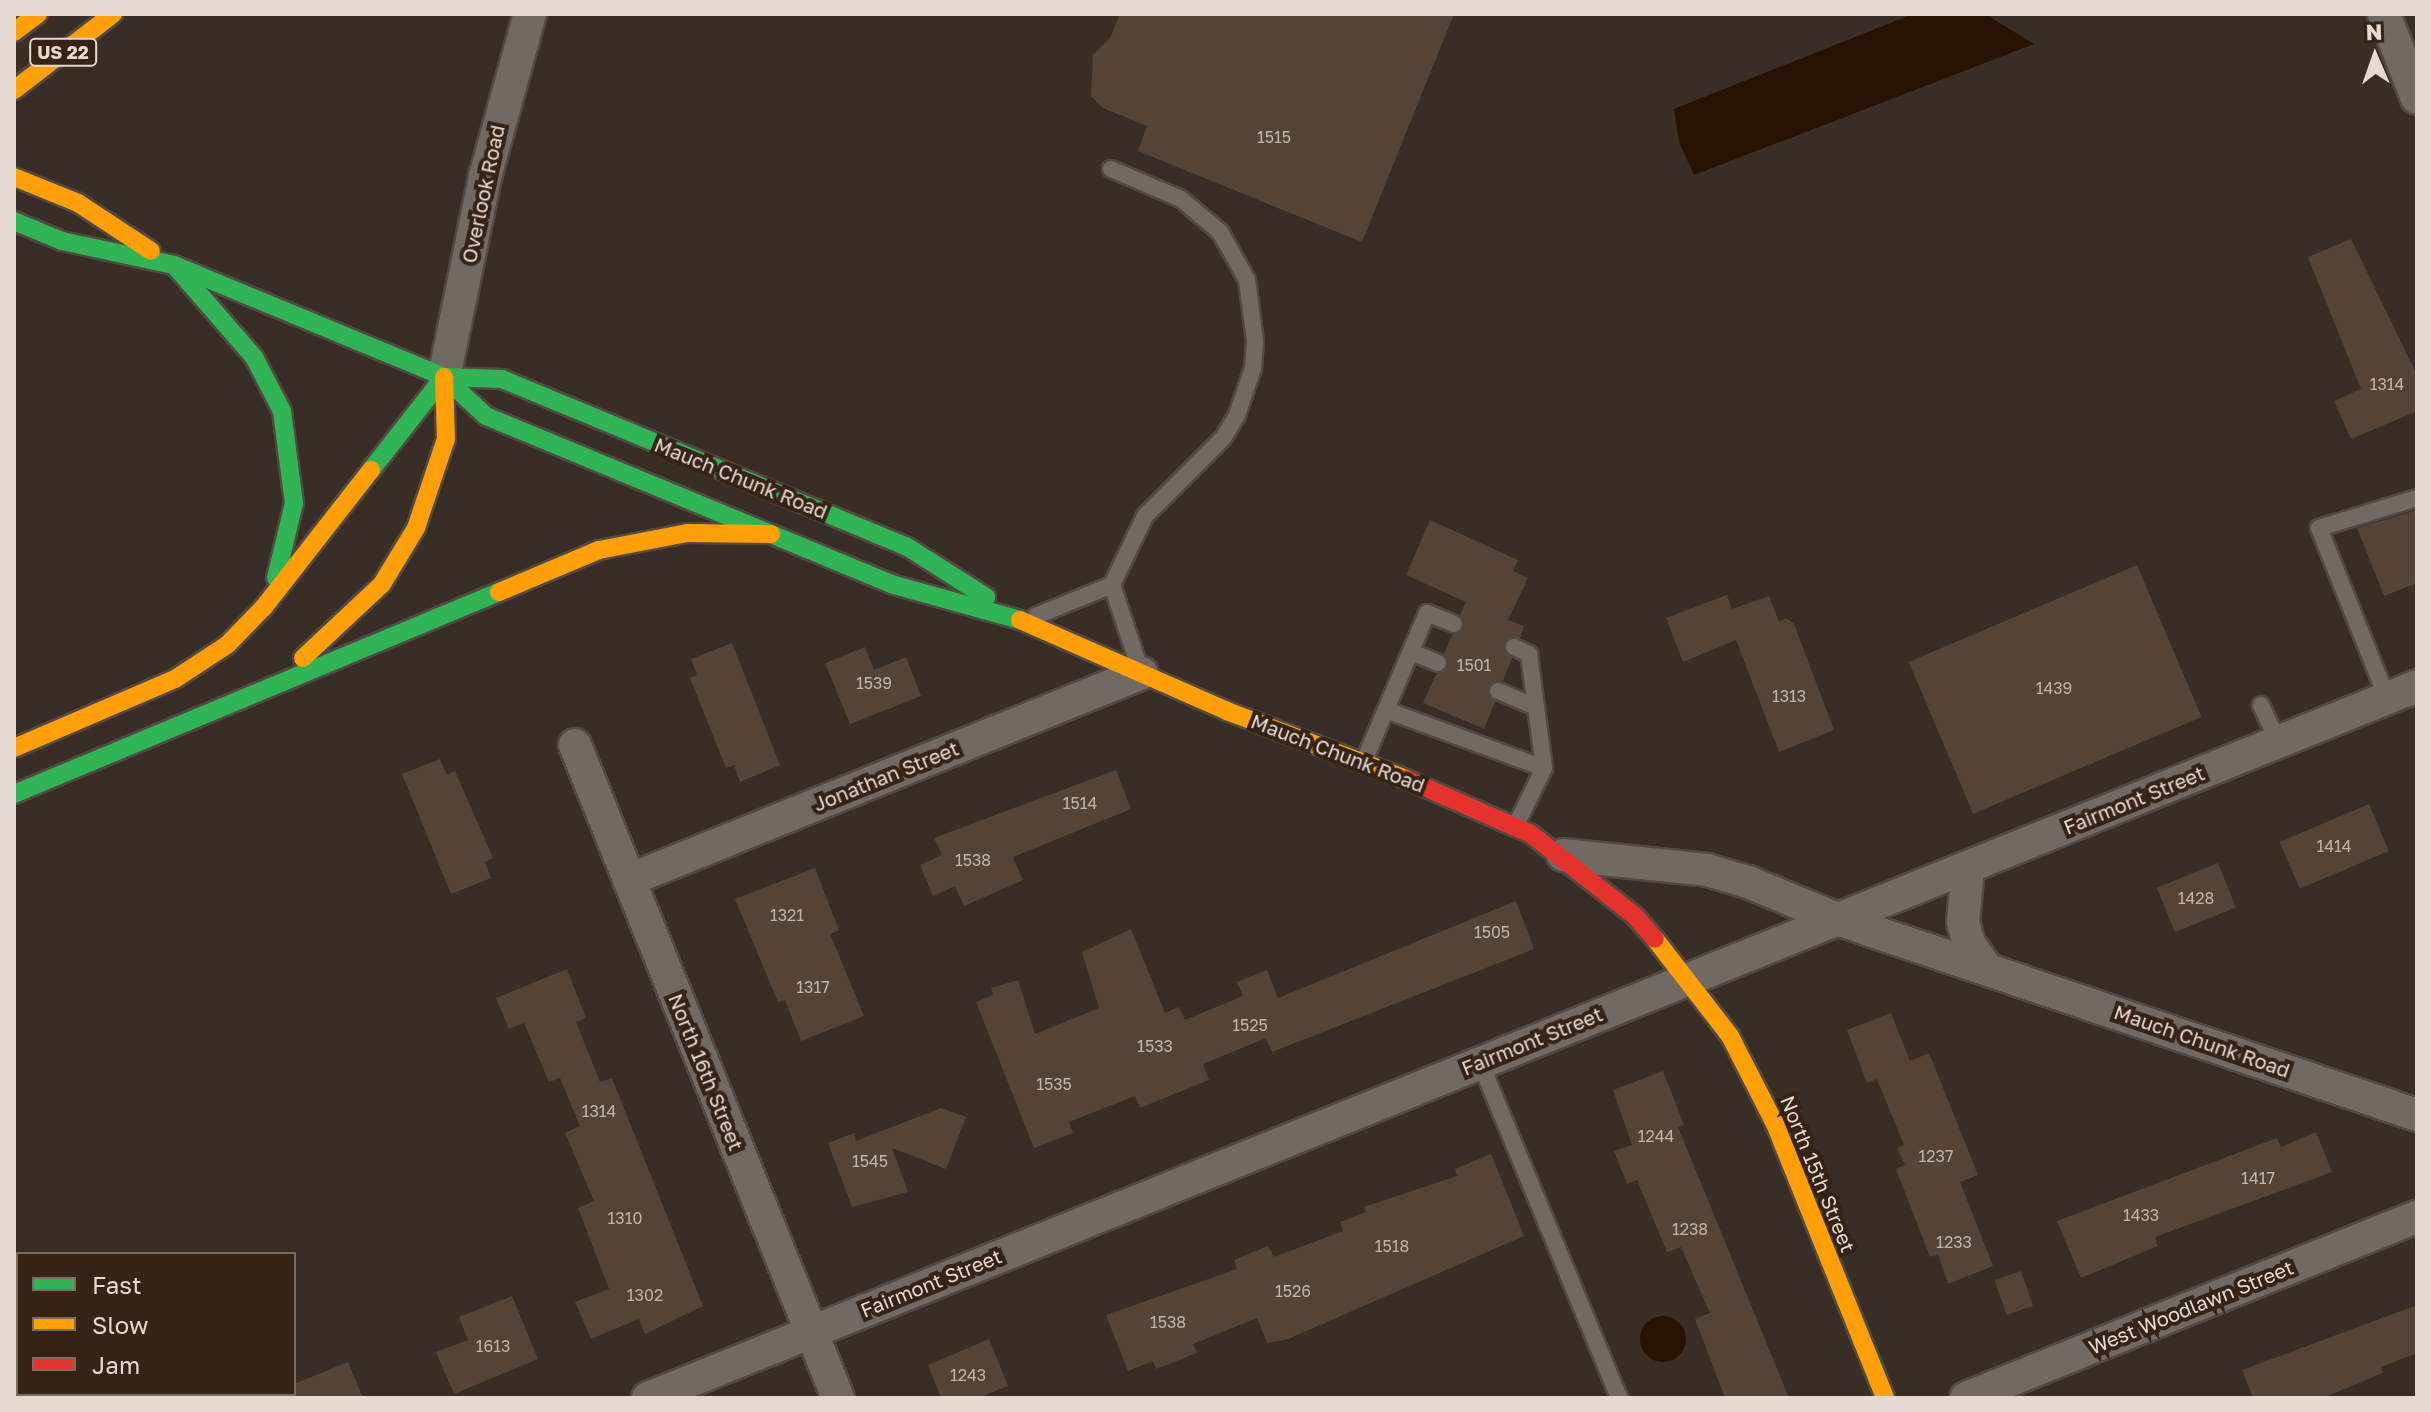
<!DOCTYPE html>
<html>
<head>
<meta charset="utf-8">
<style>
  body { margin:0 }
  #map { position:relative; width:2431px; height:1412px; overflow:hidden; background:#382e26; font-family:"Golos Text",sans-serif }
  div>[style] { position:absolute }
  .water>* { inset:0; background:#271203 }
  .round { border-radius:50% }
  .building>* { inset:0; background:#544437; transform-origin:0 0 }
  .roads { filter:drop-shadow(2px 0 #524942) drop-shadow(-2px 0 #524942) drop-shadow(0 2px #524942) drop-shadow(0 -2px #524942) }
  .lane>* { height:16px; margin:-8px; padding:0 8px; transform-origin:8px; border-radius:8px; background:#716a64 }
  .street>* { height:32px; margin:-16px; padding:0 16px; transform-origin:16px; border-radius:16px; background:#716a64 }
  .fast>* { height:18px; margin:-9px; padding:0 9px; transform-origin:9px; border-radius:9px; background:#30b455 }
  .slow>* { height:18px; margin:-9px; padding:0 9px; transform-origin:9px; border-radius:9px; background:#ff9f0a }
  .jam>* { height:18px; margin:-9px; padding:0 9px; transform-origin:9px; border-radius:9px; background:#e5322d }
  span { translate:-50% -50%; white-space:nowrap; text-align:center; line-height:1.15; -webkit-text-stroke:8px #352316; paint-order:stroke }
  .number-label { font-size:16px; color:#c1b4aa }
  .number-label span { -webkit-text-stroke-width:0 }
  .shield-label span { padding:2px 6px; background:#352316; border:2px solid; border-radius:6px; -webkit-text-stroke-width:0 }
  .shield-label { font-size:18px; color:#e5d9d1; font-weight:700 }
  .street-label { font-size:20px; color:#e5d9d1 }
  .frame { position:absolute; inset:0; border:16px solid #e5d9d1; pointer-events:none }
  .legend { position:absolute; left:16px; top:1252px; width:280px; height:144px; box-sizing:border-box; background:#352316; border:2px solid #7b6c61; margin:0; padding:10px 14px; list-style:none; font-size:24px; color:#e5d9d1 }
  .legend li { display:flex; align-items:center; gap:16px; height:40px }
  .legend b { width:40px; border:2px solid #7b6c61 }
  .north { position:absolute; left:2335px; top:16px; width:80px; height:80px; -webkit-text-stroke:6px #352316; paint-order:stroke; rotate:358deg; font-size:22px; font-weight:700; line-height:32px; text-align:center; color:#e5d9d1 }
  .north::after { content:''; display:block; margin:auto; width:28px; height:36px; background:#e5d9d1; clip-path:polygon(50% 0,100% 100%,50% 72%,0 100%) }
</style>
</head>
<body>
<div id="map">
  <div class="water">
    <div style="clip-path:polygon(1913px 14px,1985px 14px,2034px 44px,1694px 175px,1679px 142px,1674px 109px)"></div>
    <div class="round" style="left:1640px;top:1316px;width:46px;height:46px"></div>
  </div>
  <div class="building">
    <div style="clip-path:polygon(1120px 14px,1454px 14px,1362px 242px,1138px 151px,1147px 126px,1103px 108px,1091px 96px,1093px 55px,1110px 38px)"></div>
    <div style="clip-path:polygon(2351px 239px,2417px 375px,2417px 411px,2351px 439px,2334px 401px,2361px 389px,2308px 257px)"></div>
    <div style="clip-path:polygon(2417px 510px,2417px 583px,2384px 596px,2357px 528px)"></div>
    <div style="clip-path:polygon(1430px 520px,1518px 560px,1513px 571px,1528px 578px,1508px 620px,1524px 626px,1520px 638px,1504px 643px,1512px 658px,1503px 681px,1488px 688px,1495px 702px,1484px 729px,1423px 703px,1436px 674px,1448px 668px,1444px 654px,1452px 635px,1464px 629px,1460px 615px,1466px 602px,1406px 575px)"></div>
    <div style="left:2137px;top:565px;width:165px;height:248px;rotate:67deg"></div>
    <div style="clip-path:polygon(1727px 595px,1732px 609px,1769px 596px,1779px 622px,1786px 618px,1794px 624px,1834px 730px,1779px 752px,1736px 640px,1683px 662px,1666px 618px)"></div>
    <div style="clip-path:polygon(732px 643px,780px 765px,740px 782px,734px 765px,726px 768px,690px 678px,697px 675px,691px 659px)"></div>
    <div style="clip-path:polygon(865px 647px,874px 670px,906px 657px,921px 696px,850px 724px,825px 663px)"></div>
    <div style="clip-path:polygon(440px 759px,447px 775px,455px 771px,493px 858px,485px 862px,491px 878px,451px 894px,402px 774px)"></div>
    <div style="clip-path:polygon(1116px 770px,1131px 809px,1013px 857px,1023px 880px,964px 906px,955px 886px,933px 896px,920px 865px,942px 855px,934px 838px)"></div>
    <div style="left:2369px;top:804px;width:51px;height:97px;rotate:67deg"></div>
    <div style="left:2218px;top:863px;width:48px;height:66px;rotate:68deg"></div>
    <div style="clip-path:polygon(815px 868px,839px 930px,830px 934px,864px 1016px,801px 1041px,785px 1000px,778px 1002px,735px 899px)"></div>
    <div style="clip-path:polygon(1516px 901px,1534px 949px,1272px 1052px,1266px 1038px,1203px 1064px,1209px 1080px,1140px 1108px,1135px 1096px,1069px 1122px,1073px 1133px,1034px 1148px,976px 1002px,993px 995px,991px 988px,1018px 980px,1035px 1034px,1099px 1008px,1082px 952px,1131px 929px,1165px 1013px,1179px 1007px,1185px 1020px,1243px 996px,1237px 982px,1267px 970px,1278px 998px)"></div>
    <div style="clip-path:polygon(567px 969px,586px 1018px,576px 1022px,600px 1082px,612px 1078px,703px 1306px,645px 1334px,639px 1319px,591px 1339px,575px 1302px,609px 1289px,578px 1208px,594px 1201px,565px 1133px,580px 1126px,560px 1078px,549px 1082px,524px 1023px,509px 1029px,496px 998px)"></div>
    <div style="clip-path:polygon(1891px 1013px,1910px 1061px,1929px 1053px,1978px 1175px,1960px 1182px,1993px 1266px,1948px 1284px,1938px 1254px,1930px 1257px,1896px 1169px,1905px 1165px,1897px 1148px,1904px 1145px,1877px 1079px,1867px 1083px,1847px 1030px)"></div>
    <div style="clip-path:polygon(1663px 1071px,1684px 1125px,1678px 1127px,1789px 1398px,1725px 1398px,1695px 1319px,1710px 1313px,1681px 1247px,1667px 1252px,1637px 1180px,1627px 1184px,1614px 1151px,1632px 1145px,1613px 1090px)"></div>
    <div style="clip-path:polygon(941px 1108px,966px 1117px,946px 1169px,892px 1148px,908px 1192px,852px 1207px,828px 1143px,854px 1133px,856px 1141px)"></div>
    <div style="clip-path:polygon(2316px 1132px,2332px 1172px,2155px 1237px,2158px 1246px,2081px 1278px,2057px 1221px,2277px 1138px,2281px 1147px)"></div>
    <div style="clip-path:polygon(1491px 1154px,1524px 1236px,1288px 1339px,1267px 1343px,1257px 1318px,1193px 1344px,1197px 1353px,1156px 1369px,1153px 1361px,1128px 1371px,1106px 1315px,1237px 1269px,1234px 1260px,1268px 1246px,1274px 1257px,1343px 1231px,1340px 1222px,1366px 1212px,1364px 1207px,1457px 1176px,1455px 1169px)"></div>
    <div style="left:2021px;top:1271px;width:37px;height:28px;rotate:71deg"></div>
    <div style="clip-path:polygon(512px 1296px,538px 1359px,454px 1394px,436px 1352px,468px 1340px,459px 1317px)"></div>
    <div style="clip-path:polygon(2417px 1305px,2417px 1353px,2381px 1367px,2383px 1373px,2323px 1398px,2253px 1398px,2242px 1370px)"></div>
    <div style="clip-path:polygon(989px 1339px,1008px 1386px,978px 1398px,941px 1398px,928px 1365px)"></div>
    <div style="clip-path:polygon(348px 1362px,363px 1398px,262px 1398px,294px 1394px,294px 1384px)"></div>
  </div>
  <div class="roads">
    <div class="lane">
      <div style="left:1111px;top:169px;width:76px;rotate:23.2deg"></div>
      <div style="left:1181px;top:199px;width:51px;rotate:40.2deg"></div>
      <div style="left:1220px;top:232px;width:55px;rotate:60.6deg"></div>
      <div style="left:1247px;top:280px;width:62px;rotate:82.5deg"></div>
      <div style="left:1255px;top:341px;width:27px;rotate:94deg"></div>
      <div style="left:1253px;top:368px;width:50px;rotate:108.8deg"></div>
      <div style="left:1237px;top:415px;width:27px;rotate:121deg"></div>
      <div style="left:1223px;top:438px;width:110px;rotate:135deg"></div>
      <div style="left:1145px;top:516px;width:76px;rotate:115.6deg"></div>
      <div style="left:1112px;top:585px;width:82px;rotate:71.6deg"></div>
      <div style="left:1036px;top:616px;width:82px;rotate:-22.2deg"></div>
      <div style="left:1514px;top:647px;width:17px;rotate:25deg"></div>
      <div style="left:1529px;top:654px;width:115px;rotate:82.5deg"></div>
      <div style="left:1544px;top:768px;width:61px;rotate:116.1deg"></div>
      <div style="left:1411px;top:652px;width:29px;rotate:22deg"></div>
      <div style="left:1498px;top:691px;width:39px;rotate:23deg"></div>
      <div style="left:2387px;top:698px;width:183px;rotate:-111.8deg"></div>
      <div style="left:2319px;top:528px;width:102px;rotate:-17deg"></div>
      <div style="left:2261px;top:705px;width:41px;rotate:65.3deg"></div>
      <div style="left:1386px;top:710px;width:168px;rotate:20.2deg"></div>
      <div style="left:1364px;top:761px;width:161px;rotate:-66.9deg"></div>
      <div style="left:1427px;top:613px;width:29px;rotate:22deg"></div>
      <div style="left:1480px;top:1062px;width:364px;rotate:67.5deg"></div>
      <div style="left:14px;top:1290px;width:10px;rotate:66deg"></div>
      <div style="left:57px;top:1394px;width:4px;rotate:76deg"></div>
    </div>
    <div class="street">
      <div style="left:2384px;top:14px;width:90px;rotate:68.6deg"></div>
      <div style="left:444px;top:377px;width:204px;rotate:-78.4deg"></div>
      <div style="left:485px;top:177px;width:169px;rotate:-74.6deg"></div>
      <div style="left:575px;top:745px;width:704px;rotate:68.06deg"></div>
      <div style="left:1563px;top:855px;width:145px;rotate:5.9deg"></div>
      <div style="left:1707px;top:870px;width:43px;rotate:16.3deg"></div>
      <div style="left:1748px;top:882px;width:96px;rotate:22.6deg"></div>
      <div style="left:1837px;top:919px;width:612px;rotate:18.67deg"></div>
      <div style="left:1968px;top:868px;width:54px;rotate:95.3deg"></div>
      <div style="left:1963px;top:922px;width:23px;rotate:75deg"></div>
      <div style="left:1969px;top:944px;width:31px;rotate:54deg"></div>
      <div style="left:629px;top:880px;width:553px;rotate:-21.97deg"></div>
      <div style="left:648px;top:1398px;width:1907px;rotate:-21.92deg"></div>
      <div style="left:1966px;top:1398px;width:486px;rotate:-21.9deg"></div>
    </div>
    <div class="fast">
      <div style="left:14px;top:221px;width:52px;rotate:22.6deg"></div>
      <div style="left:62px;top:241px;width:115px;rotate:12.1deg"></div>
      <div style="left:174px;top:265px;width:292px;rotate:22.5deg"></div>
      <div style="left:444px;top:377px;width:57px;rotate:42.9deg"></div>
      <div style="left:486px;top:416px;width:438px;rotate:22.5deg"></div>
      <div style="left:891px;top:584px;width:134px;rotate:15.6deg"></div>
      <div style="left:174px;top:265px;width:122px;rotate:49deg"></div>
      <div style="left:254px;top:357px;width:61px;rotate:62.6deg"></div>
      <div style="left:282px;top:411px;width:93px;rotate:82.6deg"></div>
      <div style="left:294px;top:503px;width:77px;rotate:103.5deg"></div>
      <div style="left:444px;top:377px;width:58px;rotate:2deg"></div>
      <div style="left:502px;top:379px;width:437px;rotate:22.5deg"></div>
      <div style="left:906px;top:546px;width:95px;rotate:32.5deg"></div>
      <div style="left:371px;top:470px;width:118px;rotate:-51.9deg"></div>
      <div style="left:14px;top:794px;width:525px;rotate:-22.61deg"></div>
    </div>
    <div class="slow">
      <div style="left:14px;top:32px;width:30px;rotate:-37deg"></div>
      <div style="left:14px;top:90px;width:125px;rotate:-37.5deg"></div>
      <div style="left:14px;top:177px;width:69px;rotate:22.1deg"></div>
      <div style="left:78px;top:203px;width:87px;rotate:33.3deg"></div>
      <div style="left:499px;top:592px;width:108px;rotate:-22.8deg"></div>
      <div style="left:599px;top:550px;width:90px;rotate:-10.9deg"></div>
      <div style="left:687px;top:533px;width:84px;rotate:0.7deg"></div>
      <div style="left:1020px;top:620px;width:226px;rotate:23.7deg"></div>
      <div style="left:1227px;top:711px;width:191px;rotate:20.8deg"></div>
      <div style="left:303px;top:658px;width:108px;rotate:-43.1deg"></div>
      <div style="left:382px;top:584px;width:66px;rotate:-58.7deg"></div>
      <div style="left:416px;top:528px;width:94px;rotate:-71.4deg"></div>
      <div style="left:446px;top:439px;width:62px;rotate:-91.8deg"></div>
      <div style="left:14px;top:748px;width:175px;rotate:-23.2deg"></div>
      <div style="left:175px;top:679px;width:62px;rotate:-33.2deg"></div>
      <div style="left:227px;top:645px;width:53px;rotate:-45.8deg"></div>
      <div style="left:264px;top:607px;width:174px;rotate:-52deg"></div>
      <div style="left:1655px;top:939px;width:123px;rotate:52.3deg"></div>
      <div style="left:1730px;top:1036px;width:99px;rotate:62.9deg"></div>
      <div style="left:1775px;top:1124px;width:295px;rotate:68.1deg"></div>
    </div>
    <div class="jam">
      <div style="left:1406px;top:779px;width:137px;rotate:23.7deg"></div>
      <div style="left:1531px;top:834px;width:132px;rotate:38.3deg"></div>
      <div style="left:1635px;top:916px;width:30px;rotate:49deg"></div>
    </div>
  </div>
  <div class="number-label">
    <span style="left:1274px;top:137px">1515</span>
    <span style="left:2387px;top:384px">1314</span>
    <span style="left:1474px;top:665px">1501</span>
    <span style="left:874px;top:683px">1539</span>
    <span style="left:2054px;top:688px">1439</span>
    <span style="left:1789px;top:696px">1313</span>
    <span style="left:1080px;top:803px">1514</span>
    <span style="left:2334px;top:846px">1414</span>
    <span style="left:973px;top:860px">1538</span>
    <span style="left:2196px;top:898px">1428</span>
    <span style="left:787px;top:915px">1321</span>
    <span style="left:1492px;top:932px">1505</span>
    <span style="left:813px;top:987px">1317</span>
    <span style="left:1250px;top:1025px">1525</span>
    <span style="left:1155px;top:1046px">1533</span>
    <span style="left:1054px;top:1084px">1535</span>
    <span style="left:599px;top:1111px">1314</span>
    <span style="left:1656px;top:1136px">1244</span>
    <span style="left:1936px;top:1156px">1237</span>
    <span style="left:870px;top:1161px">1545</span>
    <span style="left:2258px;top:1178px">1417</span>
    <span style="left:2141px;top:1215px">1433</span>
    <span style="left:625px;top:1218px">1310</span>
    <span style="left:1690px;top:1229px">1238</span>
    <span style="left:1954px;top:1242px">1233</span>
    <span style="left:1392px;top:1246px">1518</span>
    <span style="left:1293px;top:1291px">1526</span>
    <span style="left:645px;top:1295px">1302</span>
    <span style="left:1168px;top:1322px">1538</span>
    <span style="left:493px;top:1346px">1613</span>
    <span style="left:968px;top:1375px">1243</span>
  </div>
  <div class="shield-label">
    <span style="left:63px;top:52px">US 22</span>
  </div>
  <div class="street-label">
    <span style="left:483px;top:194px;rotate:-78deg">Overlook Road</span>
    <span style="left:741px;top:478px;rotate:22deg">Mauch Chunk Road</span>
    <span style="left:1338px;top:753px;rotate:21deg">Mauch Chunk Road</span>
    <span style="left:886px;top:776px;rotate:-22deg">Jonathan Street</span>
    <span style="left:2134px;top:800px;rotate:-22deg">Fairmont Street</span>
    <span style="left:1532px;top:1041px;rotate:-22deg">Fairmont Street</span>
    <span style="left:2202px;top:1041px;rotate:19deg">Mauch Chunk Road</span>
    <span style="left:706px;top:1072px;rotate:68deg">North 16th Street</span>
    <span style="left:1818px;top:1174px;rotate:68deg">North 15th Street</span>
    <span style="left:931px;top:1283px;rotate:-22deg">Fairmont Street</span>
    <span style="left:2191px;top:1307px;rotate:-22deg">West Woodlawn Street</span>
  </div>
  <div class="frame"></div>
  <ul class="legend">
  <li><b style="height:10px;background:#30b455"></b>Fast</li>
  <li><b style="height:10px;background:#ff9f0a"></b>Slow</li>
  <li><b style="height:10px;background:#e5322d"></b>Jam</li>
  </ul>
  <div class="north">N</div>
</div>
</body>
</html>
